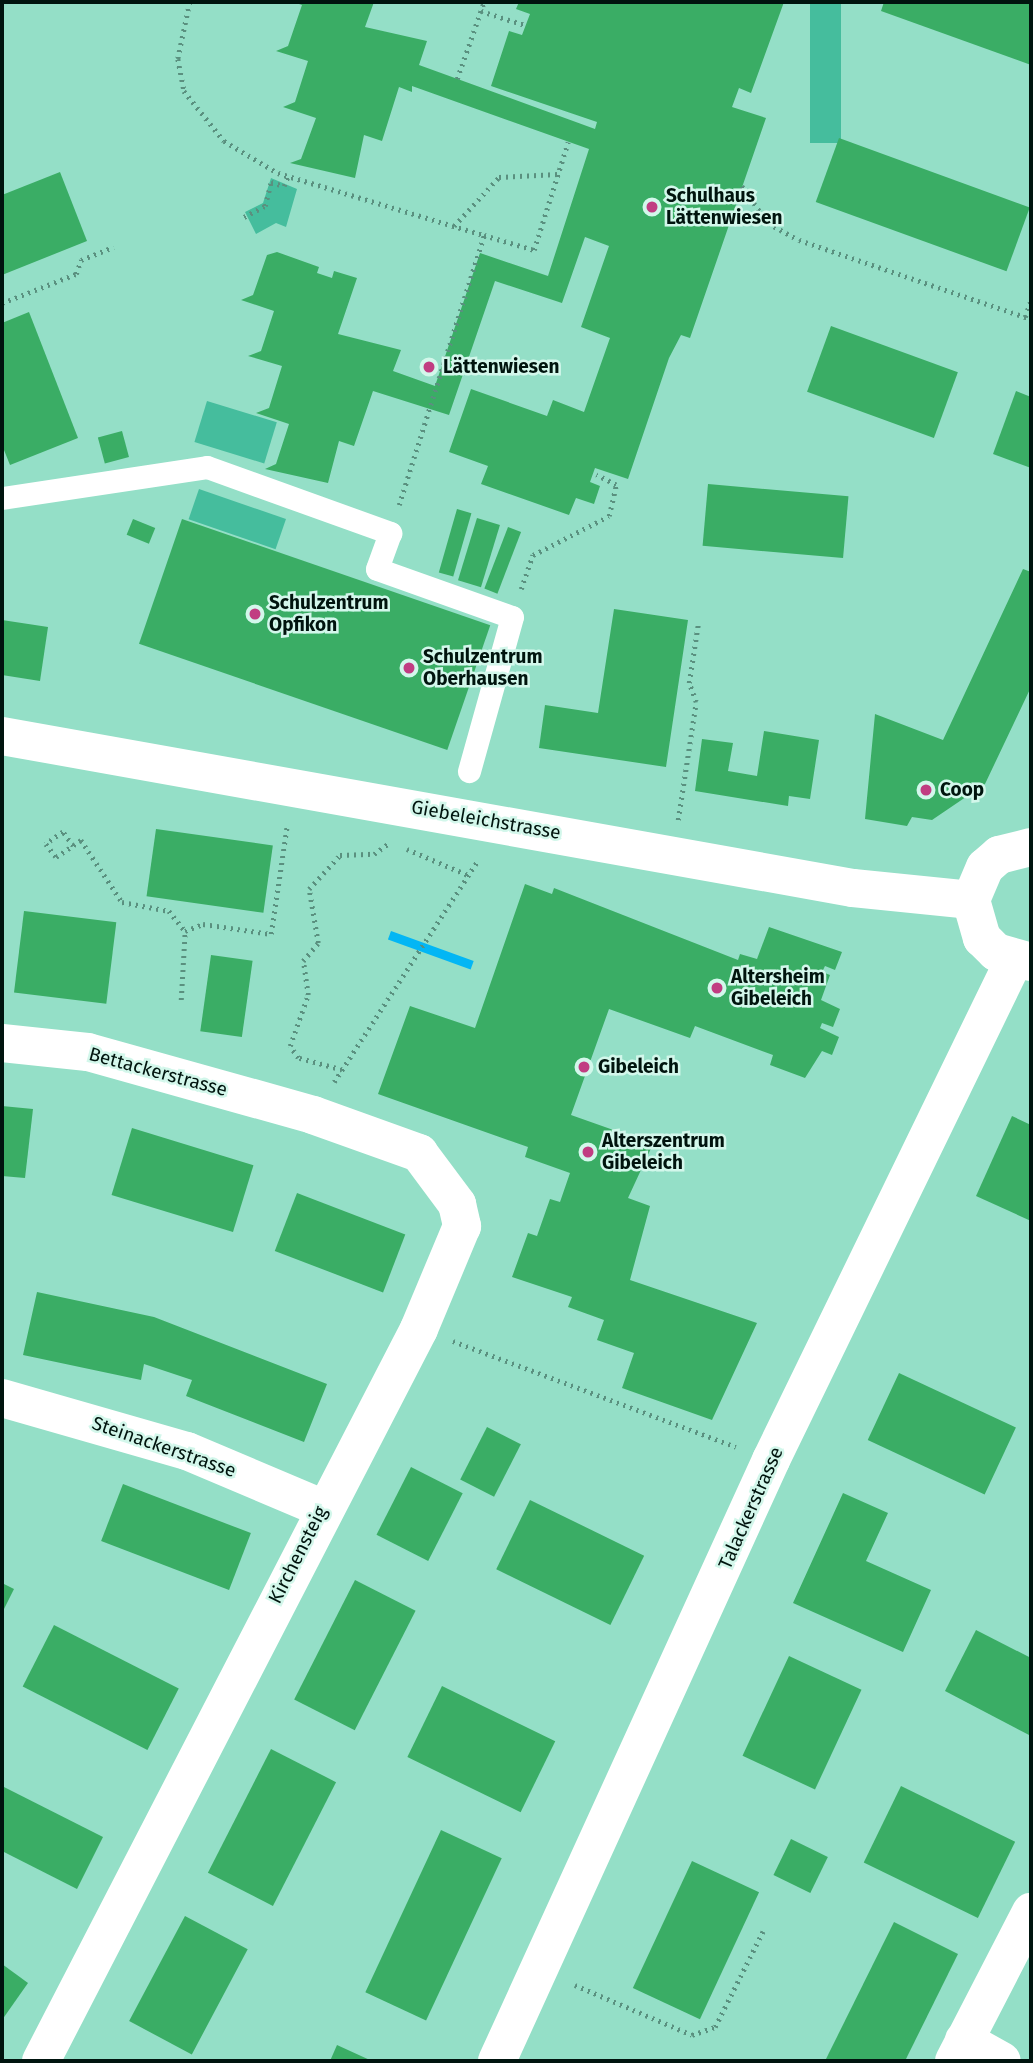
<!DOCTYPE html>
<html>
<head>
<meta charset="utf-8">
<style>
  body { margin:0 }
  #map { position:relative; width:1033px; height:2063px; overflow:hidden; background:#94dfc7; font-family:"Fira Sans",sans-serif }
  div>[style] { position:absolute }
  .green>* { inset:0; background:#45bd9d; transform-origin:0 0 }
  .water>* { inset:0; background:#03b6f4; transform-origin:0 0 }
  .building>* { inset:0; background:#3aad65; transform-origin:0 0 }
  .path>* { height:4.5px; margin-top:-2.25px; transform-origin:0; background:repeating-linear-gradient(90deg,#5a907f 0 2px,transparent 0 7px) }
  .service>* { height:23px; margin:-11.5px; padding:0 11.5px; transform-origin:11.5px; border-radius:11.5px; background:#fff }
  .minor>* { height:38px; margin:-19px; padding:0 19px; transform-origin:19px; border-radius:19px; background:#fff }
  .tertiary>* { height:38px; margin:-19px; padding:0 19px; transform-origin:19px; border-radius:19px; background:#fff }
  .dots>* { width:19px; height:19px; translate:-50% -50%; box-sizing:border-box; border:4px solid #d3f7eb; border-radius:50% }
  span { translate:-50% -50%; white-space:nowrap; text-align:center; line-height:1.15; -webkit-text-stroke:5px #d3f7eb; paint-order:stroke }
  .poi-label { font-size:19px; color:#00140e; font-weight:700 }
  .left { translate:0 -50%; text-align:left }
  .street-label { font-size:19px; color:#00140e }
  .frame { position:absolute; inset:0; border:4px solid #00140e; pointer-events:none }
</style>
</head>
<body>
<div id="map">
  <div class="green">
    <div style="left:810px;top:2px;width:31px;height:141px"></div>
    <div style="clip-path:polygon(271px 178px,297px 189px,286px 227px,276px 223px,256px 234px,245px 212px,263px 203px)"></div>
    <div style="left:207px;top:401px;width:73px;height:43px;rotate:17deg"></div>
    <div style="left:199px;top:489px;width:92px;height:32px;rotate:19deg"></div>
  </div>
  <div class="water">
    <div style="left:391px;top:931px;width:88px;height:9px;rotate:20deg"></div>
  </div>
  <div class="building">
    <div style="clip-path:polygon(293px 2px,374px 2px,365px 27px,427px 41px,419px 65px,595px 129px,597px 122px,491px 86px,509px 31px,522px 35px,530px 14px,516px 9px,519px 2px,784px 2px,751px 93px,739px 88px,732px 107px,766px 118px,690px 338px,681px 335px,669px 358px,628px 479px,595px 468px,590px 482px,600px 486px,594px 504px,576px 498px,569px 515px,481px 484px,488px 466px,449px 452px,471px 389px,547px 416px,553px 400px,584px 412px,610px 338px,581px 327px,609px 246px,585px 237px,562px 303px,495px 281px,449px 415px,373px 391px,354px 446px,339px 441px,328px 483px,265px 469px,276px 464px,289px 424px,256px 413px,269px 408px,282px 366px,248px 356px,261px 351px,274px 311px,241px 300px,253px 295px,267px 255px,277px 252px,319px 267px,317px 273px,332px 278px,334px 271px,357px 278px,338px 334px,401px 350px,393px 371px,435px 386px,480px 253px,548px 276px,589px 149px,412px 86px,412px 92px,399px 87px,382px 141px,364px 135px,355px 178px,290px 163px,301px 159px,316px 118px,283px 107px,295px 102px,308px 61px,276px 51px,288px 46px,302px 5px)"></div>
    <div style="clip-path:polygon(884px 2px,1031px 2px,1031px 65px,881px 11px)"></div>
    <div style="left:839px;top:138px;width:203px;height:68px;rotate:20deg"></div>
    <div style="clip-path:polygon(60px 172px,87px 241px,2px 275px,2px 195px)"></div>
    <div style="clip-path:polygon(29px 312px,78px 438px,10px 465px,2px 445px,2px 323px)"></div>
    <div style="left:831px;top:326px;width:135px;height:70px;rotate:20deg"></div>
    <div style="clip-path:polygon(1016px 391px,1031px 397px,1031px 468px,993px 454px)"></div>
    <div style="left:122px;top:431px;width:27px;height:25px;rotate:75deg"></div>
    <div style="left:708px;top:484px;width:141px;height:62px;rotate:5deg"></div>
    <div style="left:457px;top:509px;width:15px;height:66px;rotate:16deg"></div>
    <div style="left:477px;top:518px;width:24px;height:65px;rotate:17deg"></div>
    <div style="left:133px;top:519px;width:24px;height:17px;rotate:22deg"></div>
    <div style="left:182px;top:519px;width:326px;height:132px;rotate:19deg"></div>
    <div style="left:508px;top:527px;width:14px;height:66px;rotate:21deg"></div>
    <div style="clip-path:polygon(1023px 569px,1031px 572px,1031px 687px,985px 784px,932px 820px,912px 817px,907px 826px,865px 819px,875px 714px,943px 740px)"></div>
    <div style="clip-path:polygon(614px 609px,688px 620px,666px 767px,539px 748px,545px 705px,598px 713px)"></div>
    <div style="clip-path:polygon(2px 620px,48px 627px,40px 681px,2px 675px)"></div>
    <div style="clip-path:polygon(764px 731px,819px 740px,810px 799px,789px 796px,788px 806px,695px 791px,702px 739px,733px 743px,728px 771px,757px 776px)"></div>
    <div style="left:156px;top:829px;width:118px;height:68px;rotate:8deg"></div>
    <div style="clip-path:polygon(525px 884px,552px 894px,554px 888px,738px 960px,740px 954px,757px 959px,769px 927px,842px 952px,835px 970px,825px 966px,822px 972px,830px 975px,821px 1000px,840px 1009px,833px 1027px,822px 1023px,820px 1028px,839px 1037px,832px 1055px,822px 1051px,805px 1078px,770px 1065px,773px 1055px,695px 1026px,690px 1038px,609px 1009px,571px 1115px,653px 1144px,628px 1198px,650px 1206px,630px 1280px,757px 1323px,712px 1420px,622px 1388px,634px 1353px,597px 1340px,604px 1320px,568px 1307px,572px 1297px,512px 1277px,528px 1233px,537px 1236px,550px 1199px,560px 1202px,570px 1173px,525px 1157px,528px 1147px,378px 1094px,410px 1006px,475px 1028px)"></div>
    <div style="left:24px;top:911px;width:93px;height:82px;rotate:7deg"></div>
    <div style="left:211px;top:955px;width:42px;height:77px;rotate:8deg"></div>
    <div style="clip-path:polygon(2px 1106px,33px 1109px,25px 1178px,2px 1176px)"></div>
    <div style="clip-path:polygon(1012px 1116px,1031px 1125px,1031px 1221px,976px 1196px)"></div>
    <div style="left:132px;top:1128px;width:127px;height:70px;rotate:17deg"></div>
    <div style="left:297px;top:1193px;width:116px;height:62px;rotate:21deg"></div>
    <div style="clip-path:polygon(37px 1292px,154px 1317px,327px 1384px,304px 1442px,186px 1396px,192px 1380px,144px 1364px,141px 1380px,23px 1355px)"></div>
    <div style="left:899px;top:1373px;width:129px;height:74px;rotate:25deg"></div>
    <div style="left:487px;top:1427px;width:38px;height:59px;rotate:27deg"></div>
    <div style="left:411px;top:1467px;width:58px;height:76px;rotate:27deg"></div>
    <div style="left:123px;top:1484px;width:137px;height:61px;rotate:21deg"></div>
    <div style="clip-path:polygon(843px 1493px,888px 1513px,866px 1561px,931px 1590px,903px 1652px,793px 1603px)"></div>
    <div style="left:530px;top:1500px;width:127px;height:77px;rotate:26deg"></div>
    <div style="left:355px;top:1580px;width:68px;height:134px;rotate:27deg"></div>
    <div style="clip-path:polygon(2px 1583px,14px 1589px,2px 1613px)"></div>
    <div style="left:54px;top:1625px;width:140px;height:69px;rotate:27deg"></div>
    <div style="clip-path:polygon(976px 1630px,1031px 1658px,1031px 1736px,945px 1691px)"></div>
    <div style="left:789px;top:1656px;width:80px;height:110px;rotate:25deg"></div>
    <div style="left:442px;top:1686px;width:126px;height:79px;rotate:26deg"></div>
    <div style="left:271px;top:1749px;width:73px;height:139px;rotate:27deg"></div>
    <div style="clip-path:polygon(2px 1786px,103px 1837px,77px 1889px,2px 1851px)"></div>
    <div style="left:901px;top:1786px;width:127px;height:85px;rotate:26deg"></div>
    <div style="left:441px;top:1830px;width:67px;height:179px;rotate:25deg"></div>
    <div style="left:791px;top:1839px;width:41px;height:40px;rotate:26deg"></div>
    <div style="left:692px;top:1861px;width:74px;height:140px;rotate:25deg"></div>
    <div style="left:185px;top:1916px;width:71px;height:119px;rotate:28deg"></div>
    <div style="clip-path:polygon(894px 1922px,958px 1954px,905px 2061px,825px 2061px)"></div>
    <div style="clip-path:polygon(2px 1964px,28px 1983px,2px 2020px)"></div>
    <div style="clip-path:polygon(337px 2045px,372px 2061px,330px 2061px)"></div>
  </div>
  <div class="path">
    <div style="left:190px;top:2px;width:58px;rotate:101.9deg"></div>
    <div style="left:178px;top:59px;width:33px;rotate:79deg"></div>
    <div style="left:184px;top:91px;width:64px;rotate:51.3deg"></div>
    <div style="left:224px;top:141px;width:63px;rotate:30.7deg"></div>
    <div style="left:278px;top:173px;width:215px;rotate:16.8deg"></div>
    <div style="left:481px;top:11px;width:46px;rotate:17.7deg"></div>
    <div style="left:457px;top:79px;width:82px;rotate:-70.7deg"></div>
    <div style="left:742px;top:186px;width:45px;rotate:54.9deg"></div>
    <div style="left:768px;top:223px;width:35px;rotate:29deg"></div>
    <div style="left:799px;top:240px;width:245px;rotate:18.8deg"></div>
    <div style="left:244px;top:217px;width:24px;rotate:-28deg"></div>
    <div style="left:265px;top:206px;width:25px;rotate:-76deg"></div>
    <div style="left:271px;top:182px;width:14px;rotate:17deg"></div>
    <div style="left:284px;top:186px;width:11px;rotate:-68deg"></div>
    <div style="left:454px;top:226px;width:67px;rotate:-47.4deg"></div>
    <div style="left:499px;top:177px;width:59px;rotate:-2.9deg"></div>
    <div style="left:2px;top:303px;width:79px;rotate:-21.4deg"></div>
    <div style="left:76px;top:274px;width:15px;rotate:-70deg"></div>
    <div style="left:81px;top:260px;width:35px;rotate:-22deg"></div>
    <div style="left:1025px;top:317px;width:18px;rotate:-71deg"></div>
    <div style="left:399px;top:505px;width:283px;rotate:-72.5deg"></div>
    <div style="left:484px;top:235px;width:52px;rotate:16.7deg"></div>
    <div style="left:534px;top:250px;width:113px;rotate:-72.5deg"></div>
    <div style="left:521px;top:589px;width:36px;rotate:-71deg"></div>
    <div style="left:533px;top:555px;width:85px;rotate:-27.2deg"></div>
    <div style="left:609px;top:516px;width:32px;rotate:-77deg"></div>
    <div style="left:616px;top:485px;width:22px;rotate:-153deg"></div>
    <div style="left:678px;top:820px;width:119px;rotate:-81.3deg"></div>
    <div style="left:696px;top:702px;width:20px;rotate:-110deg"></div>
    <div style="left:689px;top:683px;width:59px;rotate:-81.2deg"></div>
    <div style="left:73px;top:846px;width:17px;rotate:-126deg"></div>
    <div style="left:63px;top:832px;width:21px;rotate:145deg"></div>
    <div style="left:46px;top:844px;width:16px;rotate:52deg"></div>
    <div style="left:56px;top:857px;width:30px;rotate:-34deg"></div>
    <div style="left:81px;top:840px;width:74px;rotate:56.5deg"></div>
    <div style="left:122px;top:902px;width:48px;rotate:10.8deg"></div>
    <div style="left:169px;top:911px;width:26px;rotate:51deg"></div>
    <div style="left:185px;top:931px;width:19px;rotate:-21deg"></div>
    <div style="left:203px;top:924px;width:69px;rotate:8.4deg"></div>
    <div style="left:271px;top:934px;width:109px;rotate:-81.6deg"></div>
    <div style="left:407px;top:849px;width:66px;rotate:23.1deg"></div>
    <div style="left:181px;top:1000px;width:69px;rotate:-86.7deg"></div>
    <div style="left:342px;top:1070px;width:46px;rotate:-164.7deg"></div>
    <div style="left:298px;top:1058px;width:14px;rotate:-124deg"></div>
    <div style="left:290px;top:1046px;width:54px;rotate:-70.6deg"></div>
    <div style="left:308px;top:995px;width:34px;rotate:-98deg"></div>
    <div style="left:303px;top:961px;width:23px;rotate:-50deg"></div>
    <div style="left:318px;top:943px;width:55px;rotate:-99.5deg"></div>
    <div style="left:309px;top:889px;width:46px;rotate:-47.6deg"></div>
    <div style="left:340px;top:855px;width:34px;rotate:-2deg"></div>
    <div style="left:374px;top:854px;width:19px;rotate:-36deg"></div>
    <div style="left:334px;top:1082px;width:265px;rotate:-57deg"></div>
    <div style="left:453px;top:1341px;width:302px;rotate:20.5deg"></div>
    <div style="left:575px;top:1985px;width:127px;rotate:23.1deg"></div>
    <div style="left:692px;top:2035px;width:24px;rotate:-19deg"></div>
    <div style="left:715px;top:2027px;width:107px;rotate:-63.4deg"></div>
  </div>
  <div class="service">
    <div style="left:2px;top:498px;width:207px;rotate:-8.6deg"></div>
    <div style="left:207px;top:467px;width:195px;rotate:19.8deg"></div>
    <div style="left:390px;top:533px;width:38px;rotate:110deg"></div>
    <div style="left:377px;top:569px;width:143px;rotate:19.6deg"></div>
    <div style="left:512px;top:617px;width:160px;rotate:105.6deg"></div>
  </div>
  <div class="minor">
    <div style="left:2px;top:1043px;width:86px;rotate:6deg"></div>
    <div style="left:88px;top:1052px;width:234px;rotate:15.6deg"></div>
    <div style="left:313px;top:1115px;width:113px;rotate:19.7deg"></div>
    <div style="left:419px;top:1153px;width:64px;rotate:53.3deg"></div>
    <div style="left:457px;top:1204px;width:23px;rotate:77deg"></div>
    <div style="left:462px;top:1226px;width:112px;rotate:112.7deg"></div>
    <div style="left:419px;top:1329px;width:824px;rotate:117.31deg"></div>
    <div style="left:2px;top:1398px;width:192px;rotate:16deg"></div>
    <div style="left:187px;top:1451px;width:147px;rotate:22.9deg"></div>
    <div style="left:964px;top:2040px;width:43px;rotate:28.9deg"></div>
    <div style="left:954px;top:2061px;width:168px;rotate:-62.7deg"></div>
  </div>
  <div class="tertiary">
    <div style="left:2px;top:736px;width:864px;rotate:10.13deg"></div>
    <div style="left:853px;top:888px;width:119px;rotate:5.8deg"></div>
    <div style="left:1031px;top:847px;width:33px;rotate:166deg"></div>
    <div style="left:999px;top:855px;width:18px;rotate:139deg"></div>
    <div style="left:985px;top:867px;width:36px;rotate:113deg"></div>
    <div style="left:971px;top:900px;width:40px;rotate:74deg"></div>
    <div style="left:982px;top:938px;width:20px;rotate:45deg"></div>
    <div style="left:996px;top:952px;width:36px;rotate:16deg"></div>
    <div style="left:497px;top:2061px;width:661px;rotate:-65.49deg"></div>
    <div style="left:771px;top:1460px;width:556px;rotate:-64.08deg"></div>
  </div>
  <div class="dots">
    <div style="left:652px;top:207px;background:#c13d82"></div>
    <div style="left:429px;top:367px;background:#c13d82"></div>
    <div style="left:255px;top:614px;background:#c13d82"></div>
    <div style="left:409px;top:668px;background:#c13d82"></div>
    <div style="left:926px;top:790px;background:#c13d82"></div>
    <div style="left:717px;top:988px;background:#c13d82"></div>
    <div style="left:584px;top:1067px;background:#c13d82"></div>
    <div style="left:588px;top:1152px;background:#c13d82"></div>
  </div>
  <div class="poi-label">
    <span class="left" style="left:666px;top:207px">Schulhaus<br>Lättenwiesen</span>
    <span class="left" style="left:443px;top:367px">Lättenwiesen</span>
    <span class="left" style="left:269px;top:614px">Schulzentrum<br>Opfikon</span>
    <span class="left" style="left:423px;top:668px">Schulzentrum<br>Oberhausen</span>
    <span class="left" style="left:940px;top:790px">Coop</span>
    <span class="left" style="left:731px;top:988px">Altersheim<br>Gibeleich</span>
    <span class="left" style="left:598px;top:1067px">Gibeleich</span>
    <span class="left" style="left:602px;top:1152px">Alterszentrum<br>Gibeleich</span>
  </div>
  <div class="street-label">
    <span style="left:486px;top:820px;rotate:10deg">Giebeleichstrasse</span>
    <span style="left:158px;top:1072px;rotate:15deg">Bettackerstrasse</span>
    <span style="left:164px;top:1447px;rotate:19deg">Steinackerstrasse</span>
    <span style="left:751px;top:1508px;rotate:-66deg">Talackerstrasse</span>
    <span style="left:298px;top:1555px;rotate:-63deg">Kirchensteig</span>
  </div>
  <div class="frame"></div>
</div>
</body>
</html>
